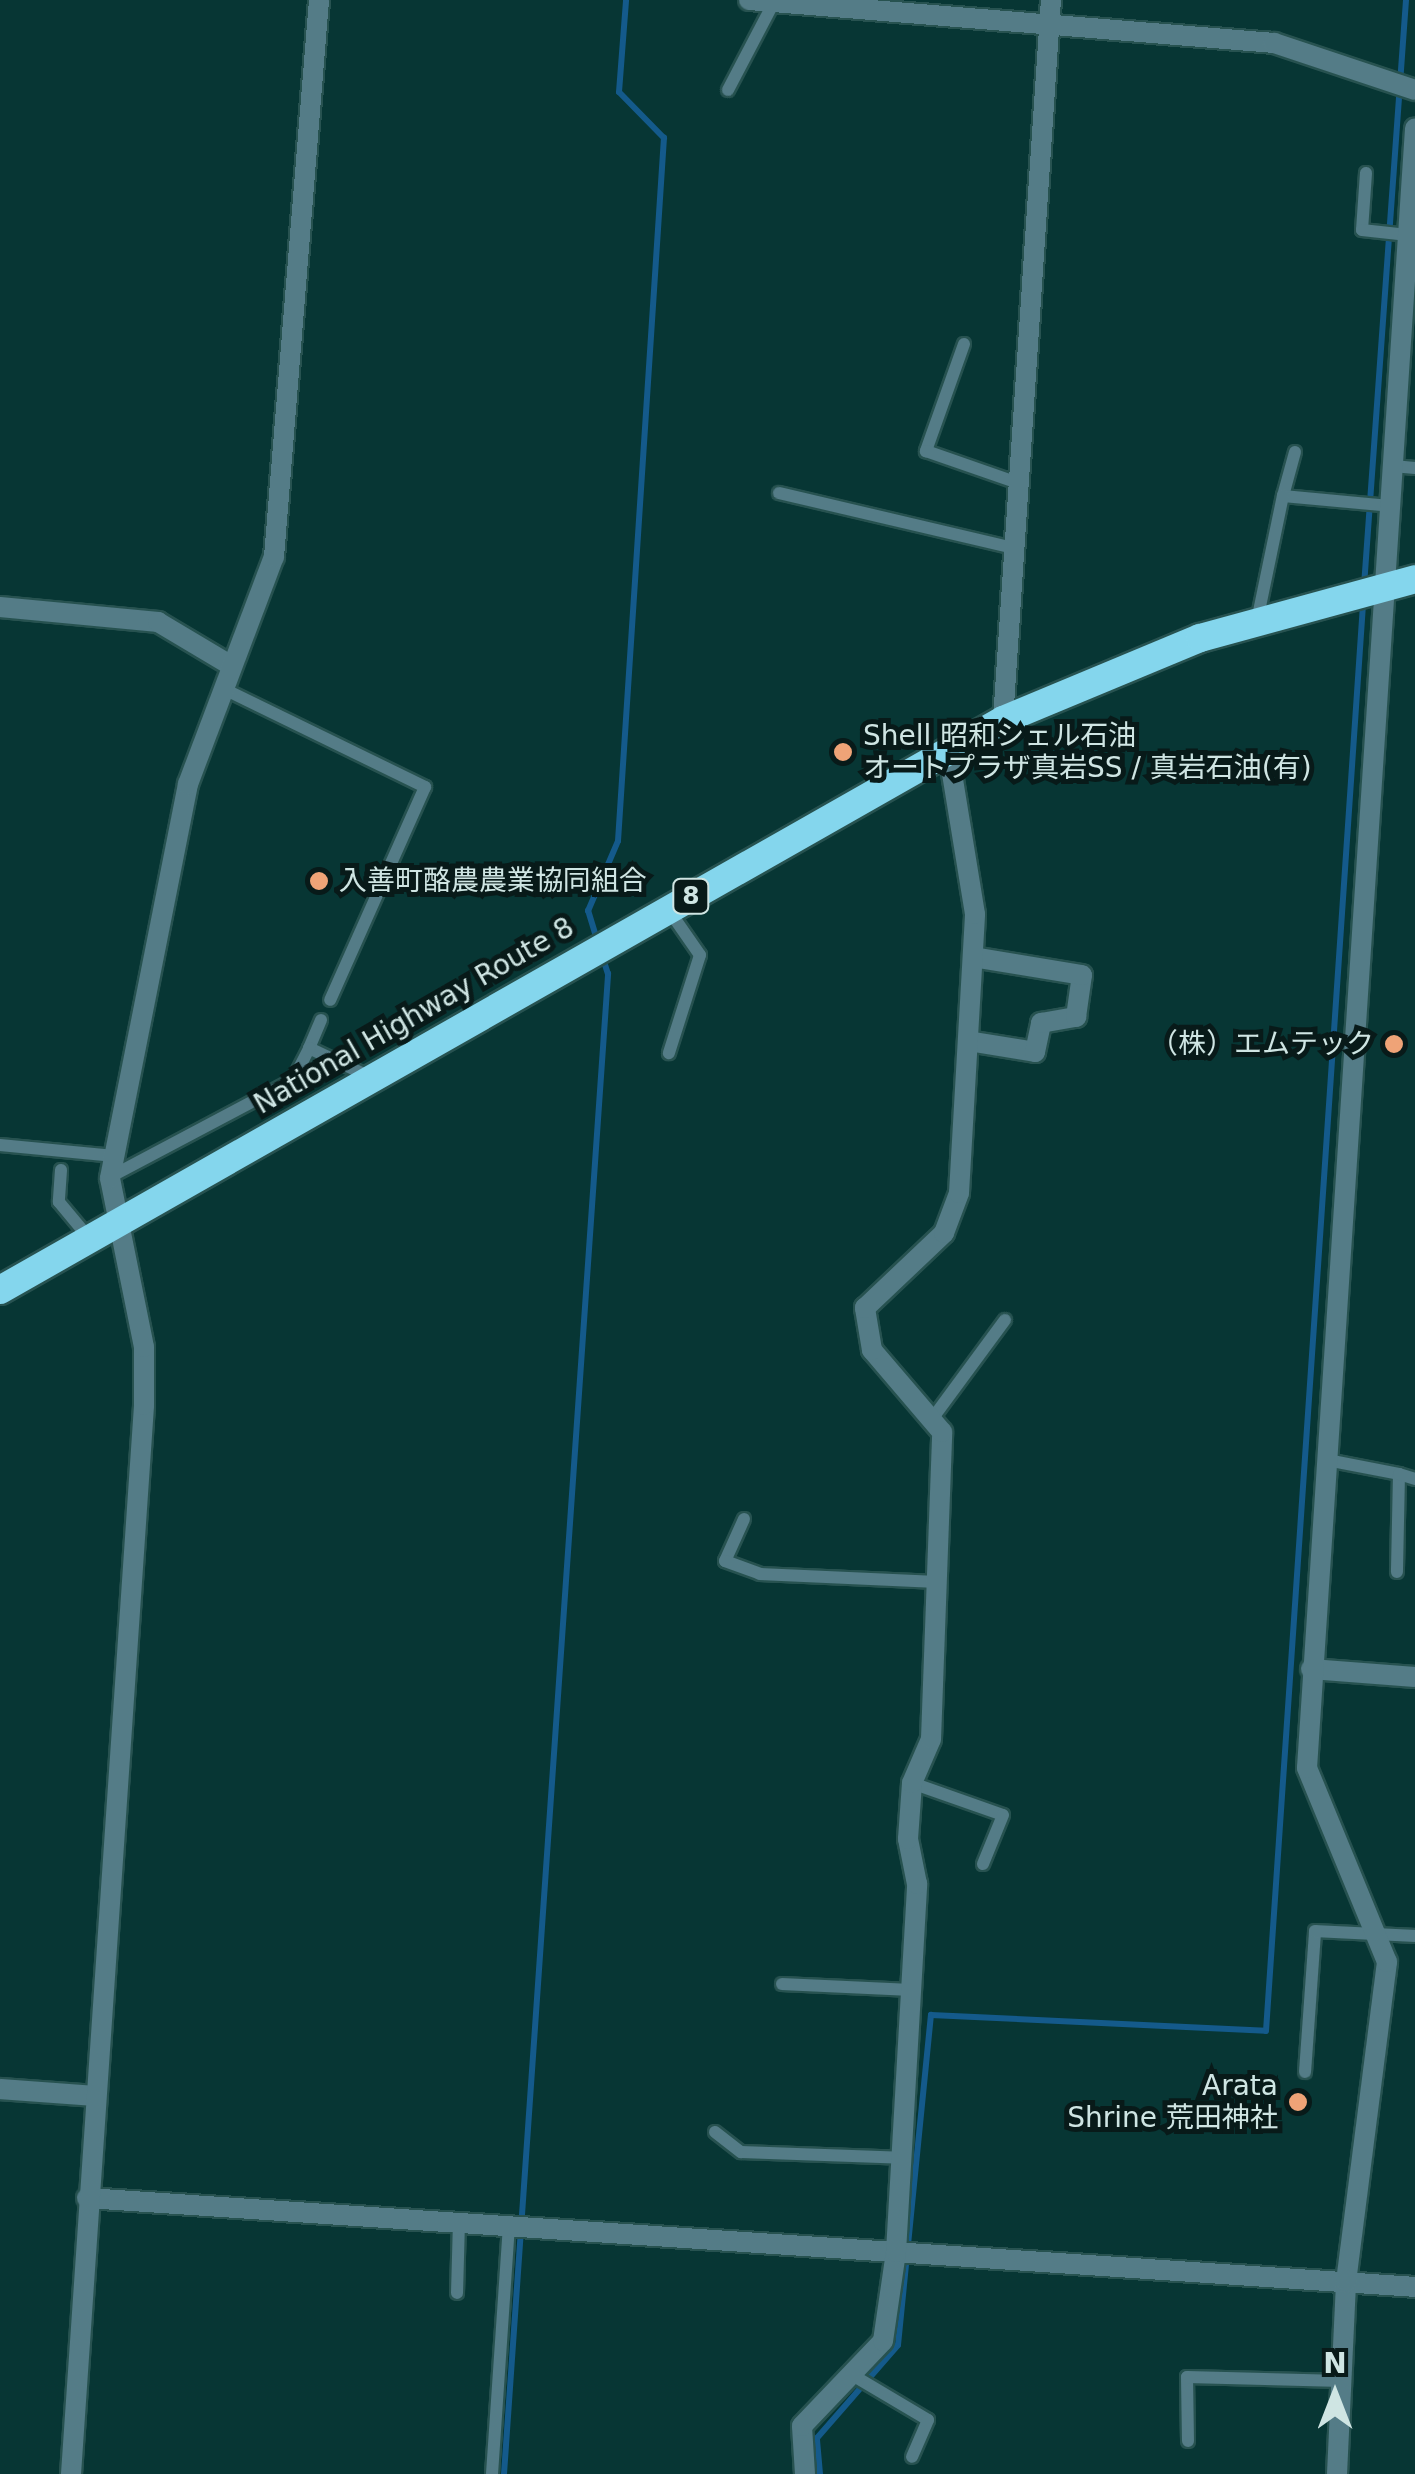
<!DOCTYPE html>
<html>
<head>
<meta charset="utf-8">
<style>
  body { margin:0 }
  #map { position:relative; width:1415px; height:2474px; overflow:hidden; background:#073634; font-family:"DejaVu Sans","Noto Sans JP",sans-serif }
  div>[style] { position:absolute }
  .stream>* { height:6px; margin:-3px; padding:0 3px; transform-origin:3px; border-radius:3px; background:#145a8b }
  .roads { filter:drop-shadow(2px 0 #275250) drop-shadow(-2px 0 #275250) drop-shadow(0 2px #275250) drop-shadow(0 -2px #275250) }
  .service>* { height:12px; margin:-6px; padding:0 6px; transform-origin:6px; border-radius:6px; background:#547c87 }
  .minor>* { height:20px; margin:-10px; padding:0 10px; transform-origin:10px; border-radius:10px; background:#547c87 }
  .trunk>* { height:28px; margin:-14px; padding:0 14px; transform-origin:14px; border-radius:14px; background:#84d6ed }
  .dots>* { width:28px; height:28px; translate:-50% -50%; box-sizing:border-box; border:5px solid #081a19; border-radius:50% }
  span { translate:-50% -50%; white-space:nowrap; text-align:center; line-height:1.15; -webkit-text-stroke:10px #081a19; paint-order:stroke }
  .shield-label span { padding:2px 8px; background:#081a19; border:2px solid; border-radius:8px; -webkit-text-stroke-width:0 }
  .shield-label { font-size:25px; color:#cfe5e3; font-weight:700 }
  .poi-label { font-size:28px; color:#cfe5e3 }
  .left { translate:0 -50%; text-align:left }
  .right { translate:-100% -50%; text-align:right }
  .street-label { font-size:28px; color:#cfe5e3 }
  .north { position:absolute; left:1285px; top:2344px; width:100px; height:100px; -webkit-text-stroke:8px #081a19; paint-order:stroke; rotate:0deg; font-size:28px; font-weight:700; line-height:40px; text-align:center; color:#cfe5e3 }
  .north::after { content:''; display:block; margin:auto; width:35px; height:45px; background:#cfe5e3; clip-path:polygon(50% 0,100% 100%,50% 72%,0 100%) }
</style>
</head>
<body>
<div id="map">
  <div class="stream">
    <div style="left:1364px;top:586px;width:588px;rotate:-85.9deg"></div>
    <div style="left:598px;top:943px;width:34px;rotate:-107deg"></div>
    <div style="left:588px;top:911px;width:76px;rotate:-66.8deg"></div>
    <div style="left:618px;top:841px;width:705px;rotate:-86.26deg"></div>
    <div style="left:664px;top:138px;width:64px;rotate:-134.4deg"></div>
    <div style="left:619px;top:92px;width:92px;rotate:-85.6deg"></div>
    <div style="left:504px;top:2474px;width:1504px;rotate:-86.03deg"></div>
    <div style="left:608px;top:974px;width:20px;rotate:-108deg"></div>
    <div style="left:820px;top:2474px;width:36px;rotate:-95deg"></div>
    <div style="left:817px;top:2438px;width:123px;rotate:-48.9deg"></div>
    <div style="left:898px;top:2345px;width:332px;rotate:-84.3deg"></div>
    <div style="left:931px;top:2015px;width:335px;rotate:2.7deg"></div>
    <div style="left:1266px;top:2031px;width:1430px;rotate:-86.11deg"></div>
  </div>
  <div class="roads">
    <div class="service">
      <div style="left:728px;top:90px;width:99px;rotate:-62.4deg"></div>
      <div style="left:1366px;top:173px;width:57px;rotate:94deg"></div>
      <div style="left:1362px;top:230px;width:46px;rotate:6.2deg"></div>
      <div style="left:964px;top:344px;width:114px;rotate:109.6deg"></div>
      <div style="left:926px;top:451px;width:94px;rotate:19.2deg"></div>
      <div style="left:1295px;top:452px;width:46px;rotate:105.3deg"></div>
      <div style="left:1283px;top:496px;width:107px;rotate:5.3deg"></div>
      <div style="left:1393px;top:466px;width:22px;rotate:5deg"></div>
      <div style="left:779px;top:493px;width:237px;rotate:13.2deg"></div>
      <div style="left:1257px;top:621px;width:128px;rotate:-78.3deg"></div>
      <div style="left:222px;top:688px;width:226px;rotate:26deg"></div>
      <div style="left:425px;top:787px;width:233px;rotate:114deg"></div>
      <div style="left:668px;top:909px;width:56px;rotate:55.2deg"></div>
      <div style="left:700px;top:955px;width:103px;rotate:107.6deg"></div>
      <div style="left:321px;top:1020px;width:30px;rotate:113deg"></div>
      <div style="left:309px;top:1048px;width:68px;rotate:25.4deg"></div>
      <div style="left:0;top:1145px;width:115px;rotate:5.5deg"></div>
      <div style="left:61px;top:1170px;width:32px;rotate:94deg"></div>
      <div style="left:59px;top:1202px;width:47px;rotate:50.2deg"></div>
      <div style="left:110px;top:1177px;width:207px;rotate:-27.9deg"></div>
      <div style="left:293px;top:1080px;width:36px;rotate:-63deg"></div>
      <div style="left:932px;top:1419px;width:123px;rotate:-53.6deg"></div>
      <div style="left:1327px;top:1460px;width:73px;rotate:11deg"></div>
      <div style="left:1399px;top:1474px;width:98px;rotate:91.2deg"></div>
      <div style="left:1399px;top:1474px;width:17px;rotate:17deg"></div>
      <div style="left:744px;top:1519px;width:46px;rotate:114.3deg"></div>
      <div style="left:725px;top:1561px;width:37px;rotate:20deg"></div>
      <div style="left:760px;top:1574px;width:177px;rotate:2.6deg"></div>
      <div style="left:912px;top:1783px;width:96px;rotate:19.4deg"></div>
      <div style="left:1003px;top:1815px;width:53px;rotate:112.2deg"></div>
      <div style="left:782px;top:1984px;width:129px;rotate:2.7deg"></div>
      <div style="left:1305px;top:2072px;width:141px;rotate:-85.9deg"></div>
      <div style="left:1315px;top:1931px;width:100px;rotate:2.9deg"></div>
      <div style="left:715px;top:2132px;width:33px;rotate:38deg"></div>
      <div style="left:741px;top:2152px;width:160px;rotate:2.1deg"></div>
      <div style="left:457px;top:2293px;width:70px;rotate:-88.4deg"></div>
      <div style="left:854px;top:2376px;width:86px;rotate:30.7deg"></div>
      <div style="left:928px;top:2420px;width:40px;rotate:113.4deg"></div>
      <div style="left:1188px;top:2441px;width:64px;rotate:-90.9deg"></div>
      <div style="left:1187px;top:2377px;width:155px;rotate:1.5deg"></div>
      <div style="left:492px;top:2474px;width:249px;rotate:-86.1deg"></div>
    </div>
    <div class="minor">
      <div style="left:749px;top:0;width:527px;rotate:4.68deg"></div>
      <div style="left:1274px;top:43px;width:149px;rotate:18.4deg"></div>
      <div style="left:0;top:607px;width:159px;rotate:5.4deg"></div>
      <div style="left:158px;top:622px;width:84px;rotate:30.8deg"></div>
      <div style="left:1003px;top:720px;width:722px;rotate:-86.19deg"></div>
      <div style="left:968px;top:1041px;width:68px;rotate:9.3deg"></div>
      <div style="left:1035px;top:1052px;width:30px;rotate:-78deg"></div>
      <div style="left:1041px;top:1023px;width:36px;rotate:-10deg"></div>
      <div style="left:1076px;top:1017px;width:42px;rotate:-81.9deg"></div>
      <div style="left:1082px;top:975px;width:110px;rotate:-170.6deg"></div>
      <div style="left:1311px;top:1669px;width:104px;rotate:4.4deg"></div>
      <div style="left:0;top:2089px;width:96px;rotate:4.2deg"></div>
      <div style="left:87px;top:2198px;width:1331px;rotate:3.83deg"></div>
      <div style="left:71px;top:2474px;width:1071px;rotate:-86.09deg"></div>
      <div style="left:144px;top:1405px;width:58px;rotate:-90deg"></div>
      <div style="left:144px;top:1347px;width:172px;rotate:-101.4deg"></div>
      <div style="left:110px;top:1178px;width:402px;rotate:-78.8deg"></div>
      <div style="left:188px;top:784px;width:243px;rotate:-69.3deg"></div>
      <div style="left:274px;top:557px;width:559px;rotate:-85.38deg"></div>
      <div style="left:805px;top:2474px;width:48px;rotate:-93.6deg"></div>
      <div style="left:802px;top:2426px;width:117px;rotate:-46.4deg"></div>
      <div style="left:883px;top:2341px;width:90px;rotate:-81.7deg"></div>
      <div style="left:896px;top:2252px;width:369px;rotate:-86.7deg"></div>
      <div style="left:917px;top:1884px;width:46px;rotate:-101.3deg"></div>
      <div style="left:908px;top:1839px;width:56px;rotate:-85.9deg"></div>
      <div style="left:912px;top:1783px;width:48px;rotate:-66.6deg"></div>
      <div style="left:931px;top:1739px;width:307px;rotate:-87.9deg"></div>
      <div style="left:942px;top:1432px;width:108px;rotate:-130.5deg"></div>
      <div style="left:872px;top:1350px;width:43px;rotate:-99.5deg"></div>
      <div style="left:865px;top:1308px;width:109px;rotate:-43.5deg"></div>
      <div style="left:944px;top:1233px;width:43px;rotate:-69.4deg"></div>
      <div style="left:959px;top:1193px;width:279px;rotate:-86.7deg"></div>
      <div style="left:975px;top:914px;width:167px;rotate:-99.3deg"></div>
      <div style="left:1337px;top:2474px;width:192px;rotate:-87.3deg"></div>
      <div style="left:1346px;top:2282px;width:323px;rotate:-82.7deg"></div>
      <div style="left:1387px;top:1962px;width:210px;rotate:-112.4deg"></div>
      <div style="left:1307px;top:1768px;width:1643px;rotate:-86.23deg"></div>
    </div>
    <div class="trunk">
      <div style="left:0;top:1290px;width:1154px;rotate:-29.61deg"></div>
      <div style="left:1003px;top:720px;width:213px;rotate:-22.6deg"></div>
      <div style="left:1200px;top:638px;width:223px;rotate:-15.3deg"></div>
    </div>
  </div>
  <div class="dots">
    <div style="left:843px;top:752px;background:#efa377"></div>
    <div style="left:319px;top:881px;background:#efa377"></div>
    <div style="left:1394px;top:1044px;background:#efa377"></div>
    <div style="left:1298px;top:2102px;background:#efa377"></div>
  </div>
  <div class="shield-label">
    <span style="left:691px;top:896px">8</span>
  </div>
  <div class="poi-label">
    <span class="left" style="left:863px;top:752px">Shell 昭和シェル石油<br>オートプラザ真岩SS / 真岩石油(有)</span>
    <span class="left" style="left:339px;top:881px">入善町酪農農業協同組合</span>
    <span class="right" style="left:1374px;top:1044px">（株）エムテック</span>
    <span class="right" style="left:1278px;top:2102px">Arata<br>Shrine 荒田神社</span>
  </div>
  <div class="street-label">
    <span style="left:414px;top:1016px;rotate:-30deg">National Highway Route 8</span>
  </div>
  <div class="north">N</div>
</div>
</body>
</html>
